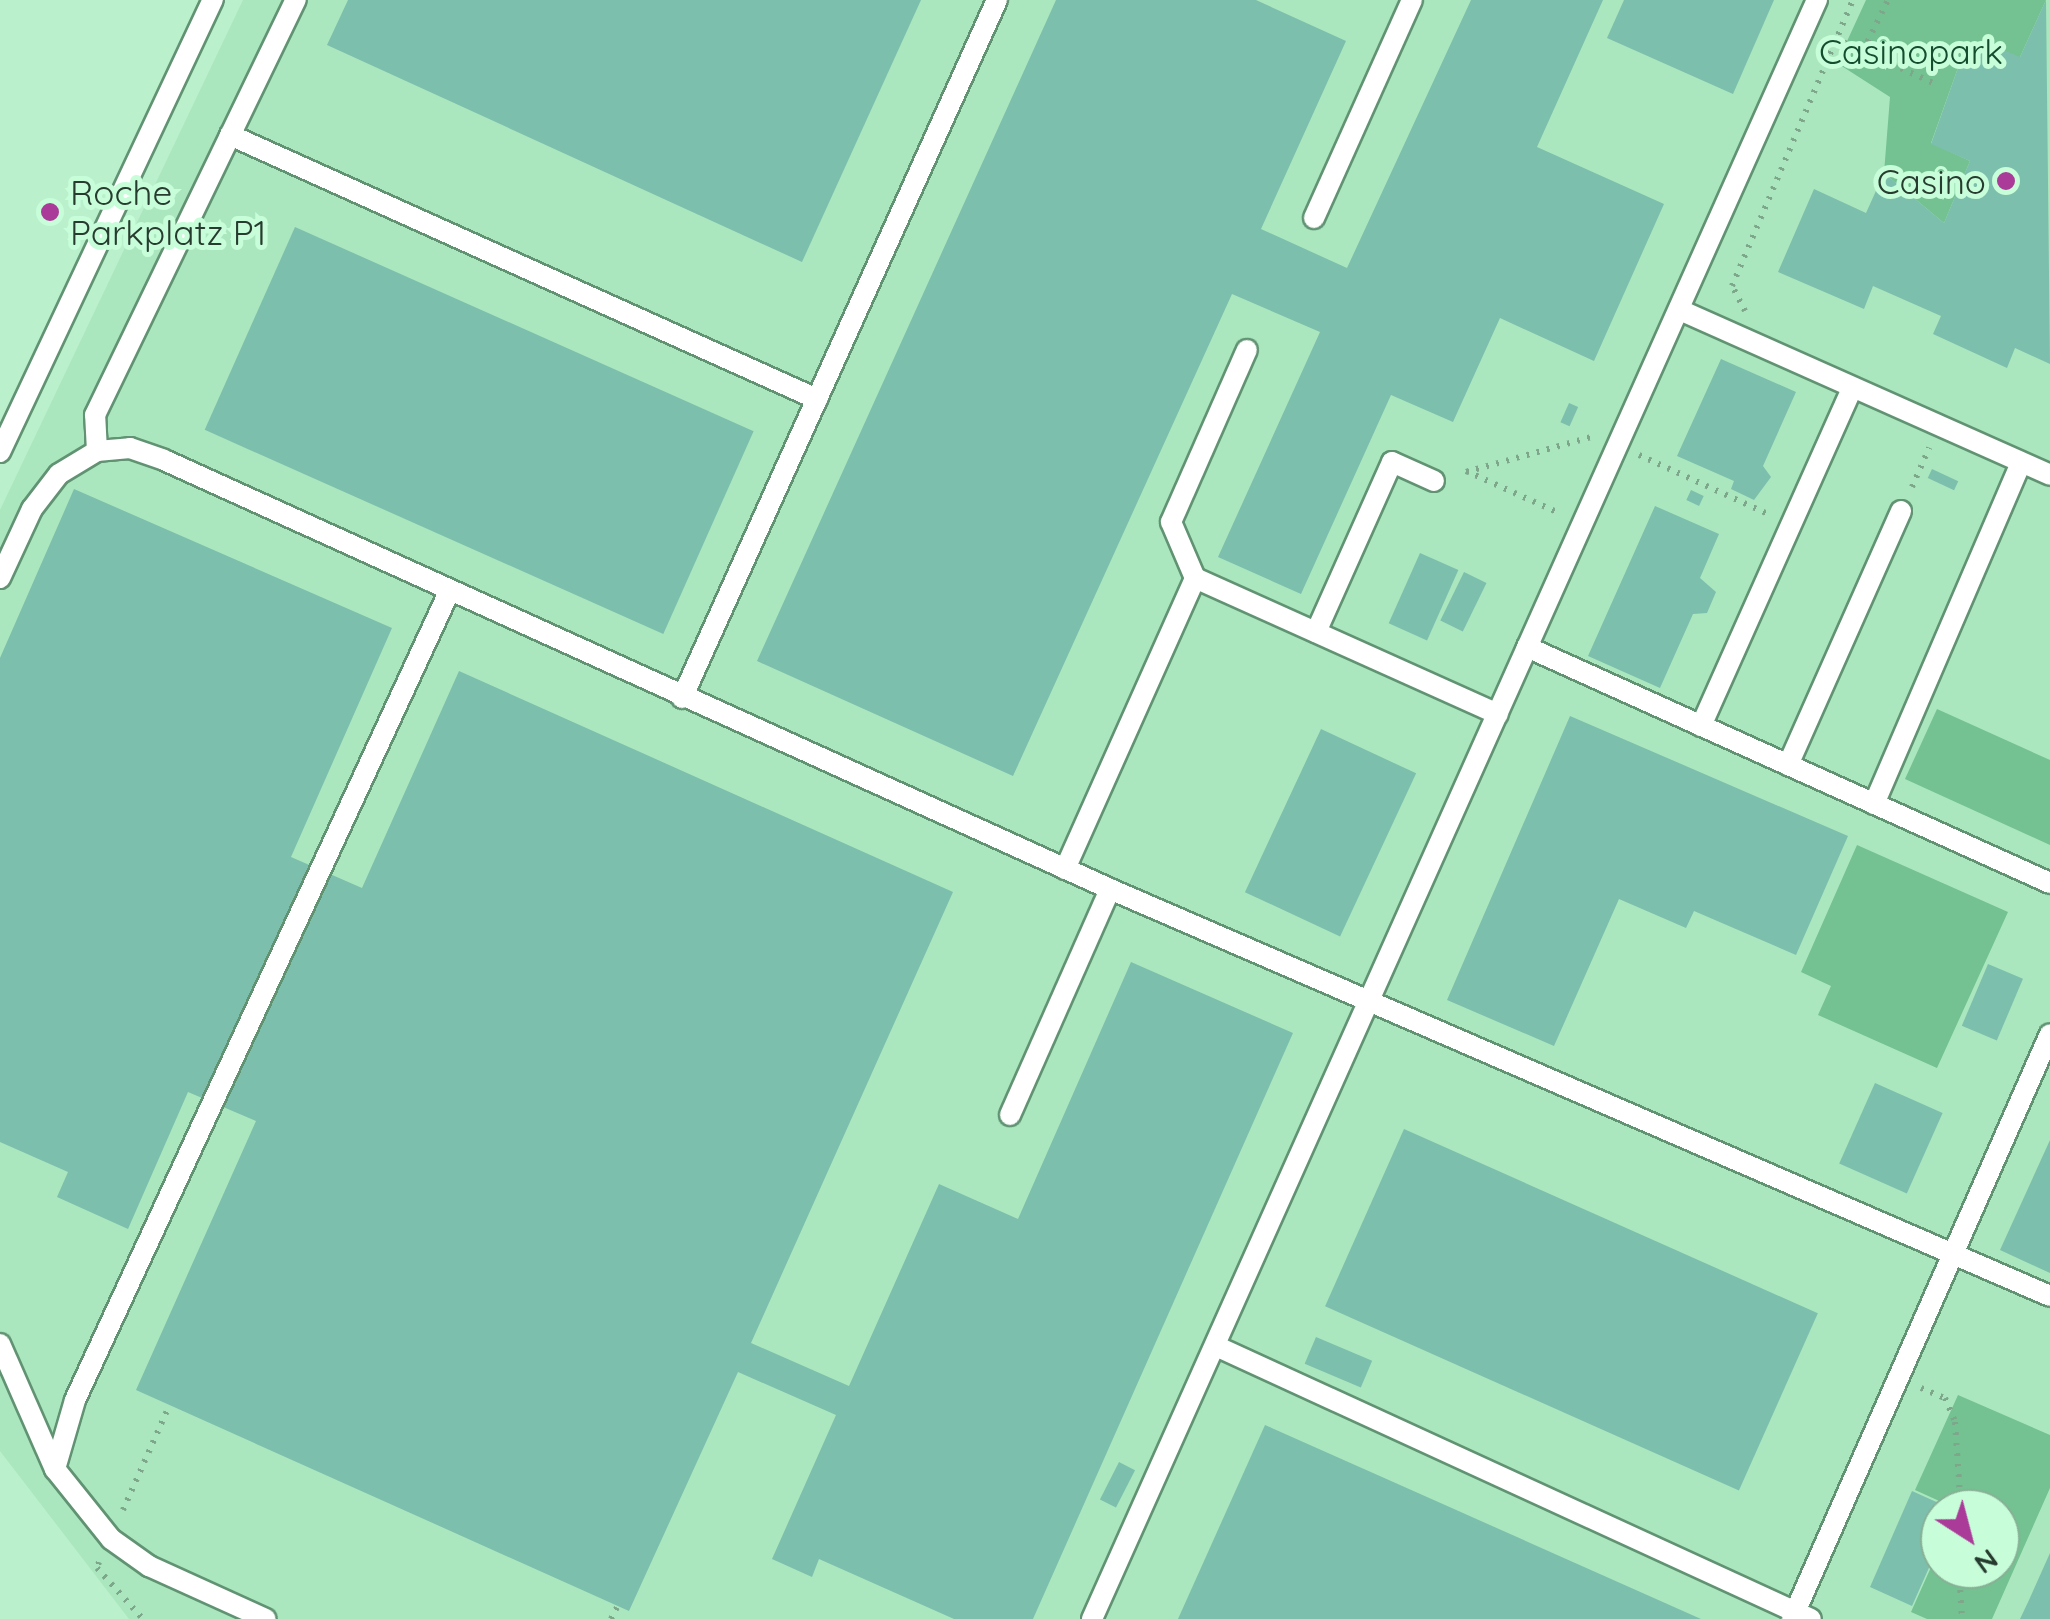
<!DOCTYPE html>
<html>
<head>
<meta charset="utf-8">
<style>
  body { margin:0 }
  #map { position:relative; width:2050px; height:1619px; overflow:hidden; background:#baf0cc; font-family:Quicksand,sans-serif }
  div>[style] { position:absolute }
  .built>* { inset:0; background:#aae7be }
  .green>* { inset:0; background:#74c191 }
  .building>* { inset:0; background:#7cbfad; transform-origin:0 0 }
  .path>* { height:6px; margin-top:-3px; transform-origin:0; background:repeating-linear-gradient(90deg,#7ea68b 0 2.5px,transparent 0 10.5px) }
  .roads { filter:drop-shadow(2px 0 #619373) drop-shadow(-2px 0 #619373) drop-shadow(0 2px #619373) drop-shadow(0 -2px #619373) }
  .lane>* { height:20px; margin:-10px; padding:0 10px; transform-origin:10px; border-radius:10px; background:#fff }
  .dots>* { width:28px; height:28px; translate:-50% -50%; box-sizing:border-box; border:5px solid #c7fdd9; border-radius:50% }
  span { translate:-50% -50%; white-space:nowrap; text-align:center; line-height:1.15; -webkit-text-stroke:10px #c7fdd9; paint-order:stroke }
  .park-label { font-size:35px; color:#144d2e }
  .poi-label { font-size:35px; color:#273c2e }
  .right { translate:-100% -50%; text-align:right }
  .left { translate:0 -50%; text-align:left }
  .north { position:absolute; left:1920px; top:1489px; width:100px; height:100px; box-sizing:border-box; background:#c7fdd9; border:2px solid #87b095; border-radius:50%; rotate:144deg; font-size:28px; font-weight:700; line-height:40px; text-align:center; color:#273c2e }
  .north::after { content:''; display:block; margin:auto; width:35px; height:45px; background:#ab3b98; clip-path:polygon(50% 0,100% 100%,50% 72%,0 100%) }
</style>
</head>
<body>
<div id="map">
  <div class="built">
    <div style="clip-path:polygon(evenodd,243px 0,2050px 0,2050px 1619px,129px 1619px,0 1451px,0 510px,243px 0,1940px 1509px,2000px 1509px,2000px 1569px,1940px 1569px,1940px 1509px)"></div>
  </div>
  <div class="green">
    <div style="clip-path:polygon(1866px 0,2046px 0,2020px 57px,1959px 65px,1931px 143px,1970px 161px,1944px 223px,1884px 173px,1890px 97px,1837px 63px)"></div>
    <div style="clip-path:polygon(1937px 709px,2050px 760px,2050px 845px,1905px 779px)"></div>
    <div style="clip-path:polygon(1857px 845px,2008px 912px,1937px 1068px,1818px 1015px,1831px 986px,1801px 972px)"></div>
    <div style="clip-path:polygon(1958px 1395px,2050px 1435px,2050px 1488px,1992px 1619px,1927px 1619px,1911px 1612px,1940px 1547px,1940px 1569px,2000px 1569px,2000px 1509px,1957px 1509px,1915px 1490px)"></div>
  </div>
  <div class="building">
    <div style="clip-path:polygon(348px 0,921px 0,802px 262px,327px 45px)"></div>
    <div style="clip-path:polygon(1056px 0,1256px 0,1346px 41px,1261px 229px,1347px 268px,1471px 0,1603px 0,1537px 147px,1664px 204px,1594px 361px,1500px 318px,1453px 422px,1391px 395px,1301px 594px,1218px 557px,1320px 332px,1232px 294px,1013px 776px,757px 661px)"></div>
    <div style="clip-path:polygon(1624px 0,1774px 0,1733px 94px,1607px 38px)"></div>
    <div style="clip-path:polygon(2046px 0,2050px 364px,2015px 348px,2007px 368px,1933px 334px,1941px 316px,1873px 286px,1864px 309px,1778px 272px,1814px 189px,1866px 213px,1884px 173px,1944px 223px,1970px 161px,1931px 144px,1959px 65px,1982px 41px,2020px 57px)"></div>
    <div style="left:295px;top:227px;width:502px;height:222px;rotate:24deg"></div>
    <div style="clip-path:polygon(1721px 359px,1796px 392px,1763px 466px,1771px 477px,1754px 500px,1731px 489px,1734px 481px,1677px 456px)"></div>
    <div style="left:1569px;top:403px;width:10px;height:21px;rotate:24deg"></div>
    <div style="left:1932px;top:469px;width:29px;height:10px;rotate:25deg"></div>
    <div style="clip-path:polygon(74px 489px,392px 628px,291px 857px,362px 888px,459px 671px,953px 892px,751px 1343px,849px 1386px,939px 1184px,1018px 1219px,1131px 962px,1293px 1033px,1033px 1619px,954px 1619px,819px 1559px,812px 1577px,772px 1559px,836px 1415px,738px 1372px,629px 1611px,136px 1390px,256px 1121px,188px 1092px,128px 1229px,57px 1197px,68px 1172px,0 1142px,0 658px)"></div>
    <div style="left:1691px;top:490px;width:14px;height:11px;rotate:25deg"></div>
    <div style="clip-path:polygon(1655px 506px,1719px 534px,1700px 578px,1716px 592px,1707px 613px,1693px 614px,1660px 688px,1588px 656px)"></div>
    <div style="left:1420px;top:553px;width:42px;height:77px;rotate:24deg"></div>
    <div style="left:1464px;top:572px;width:25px;height:54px;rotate:26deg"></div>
    <div style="clip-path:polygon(1570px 716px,1848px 836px,1796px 955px,1694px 911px,1686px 928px,1619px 899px,1554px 1046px,1447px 1000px)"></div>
    <div style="left:1321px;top:729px;width:105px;height:180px;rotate:25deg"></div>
    <div style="left:1988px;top:964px;width:38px;height:67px;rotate:23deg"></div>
    <div style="left:1875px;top:1083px;width:74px;height:88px;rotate:24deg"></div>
    <div style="left:1404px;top:1129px;width:453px;height:194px;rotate:24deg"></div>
    <div style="clip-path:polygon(2050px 1140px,2050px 1273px,2000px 1250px)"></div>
    <div style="left:1316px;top:1337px;width:61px;height:29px;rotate:23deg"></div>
    <div style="clip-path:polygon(1265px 1425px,1454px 1509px,1701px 1619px,1178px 1619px)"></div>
    <div style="left:1119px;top:1462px;width:18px;height:42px;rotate:27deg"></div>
    <div style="clip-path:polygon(1912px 1491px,1952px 1509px,1940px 1509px,1940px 1543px,1912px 1606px,1870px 1587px)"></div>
    <div style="clip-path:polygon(2050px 1553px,2050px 1619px,2020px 1619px,2029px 1600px)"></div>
  </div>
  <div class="path">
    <div style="left:1834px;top:38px;width:109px;rotate:24.4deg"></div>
    <div style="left:1863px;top:51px;width:57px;rotate:-63.9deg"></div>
    <div style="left:1745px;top:311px;width:28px;rotate:-117deg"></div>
    <div style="left:1732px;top:286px;width:311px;rotate:-67.1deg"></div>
    <div style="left:1639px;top:455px;width:142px;rotate:24.6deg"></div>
    <div style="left:1466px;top:471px;width:102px;rotate:24.3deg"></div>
    <div style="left:1466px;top:472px;width:134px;rotate:-15.6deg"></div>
    <div style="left:1912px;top:487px;width:43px;rotate:-66.4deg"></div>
    <div style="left:1921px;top:1388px;width:26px;rotate:23deg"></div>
    <div style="left:1945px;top:1398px;width:26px;rotate:67deg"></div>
    <div style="left:1955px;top:1422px;width:87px;rotate:86.1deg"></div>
    <div style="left:123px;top:1510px;width:114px;rotate:-66.1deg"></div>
    <div style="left:99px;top:1562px;width:6px;rotate:108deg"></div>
    <div style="left:97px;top:1568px;width:69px;rotate:48deg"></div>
    <div style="left:1959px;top:1569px;width:50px;rotate:86.6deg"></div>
    <div style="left:611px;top:1619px;width:13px;rotate:-63deg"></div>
  </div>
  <div class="roads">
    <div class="lane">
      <div style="left:230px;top:135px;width:644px;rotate:24.22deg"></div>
      <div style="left:1314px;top:218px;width:239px;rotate:-65.8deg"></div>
      <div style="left:1682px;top:311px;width:403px;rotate:24deg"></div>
      <div style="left:97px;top:451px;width:36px;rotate:-93deg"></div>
      <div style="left:95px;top:415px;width:461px;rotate:-64.2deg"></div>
      <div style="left:0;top:452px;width:500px;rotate:-64.8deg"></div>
      <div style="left:0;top:578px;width:76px;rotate:-65.1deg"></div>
      <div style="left:32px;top:509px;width:44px;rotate:-52.4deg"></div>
      <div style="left:59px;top:474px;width:44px;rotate:-31.2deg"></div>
      <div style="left:97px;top:451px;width:33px;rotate:-5deg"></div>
      <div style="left:130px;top:448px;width:36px;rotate:19deg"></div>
      <div style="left:164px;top:460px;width:1039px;rotate:24.39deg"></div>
      <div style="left:1110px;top:889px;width:1024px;rotate:23.41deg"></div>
      <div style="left:1195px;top:578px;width:332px;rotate:24.2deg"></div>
      <div style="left:1316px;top:632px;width:186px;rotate:-65.9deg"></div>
      <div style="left:1392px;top:462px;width:46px;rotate:24.3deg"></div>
      <div style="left:1527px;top:647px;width:574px;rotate:24.29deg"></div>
      <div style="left:682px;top:698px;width:766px;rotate:-65.71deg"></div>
      <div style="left:1701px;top:726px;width:370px;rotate:-65.9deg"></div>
      <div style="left:1788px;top:765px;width:278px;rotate:-66deg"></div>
      <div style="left:1874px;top:804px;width:372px;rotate:-66.7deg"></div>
      <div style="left:1065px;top:869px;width:319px;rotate:-65.9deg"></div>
      <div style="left:1195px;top:578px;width:61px;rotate:-113.2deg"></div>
      <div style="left:1171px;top:522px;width:188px;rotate:-66.2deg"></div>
      <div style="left:1010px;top:1115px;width:247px;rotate:-66.1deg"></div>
      <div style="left:0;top:1344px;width:137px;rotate:66.3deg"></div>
      <div style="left:55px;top:1469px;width:90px;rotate:51.3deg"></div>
      <div style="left:111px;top:1539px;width:47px;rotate:35.4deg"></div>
      <div style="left:149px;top:1566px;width:128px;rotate:24.4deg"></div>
      <div style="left:1218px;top:1347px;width:652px;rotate:24.64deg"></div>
      <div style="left:55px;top:1469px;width:72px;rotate:-73.8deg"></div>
      <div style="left:75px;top:1400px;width:890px;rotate:-65.16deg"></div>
      <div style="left:1092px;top:1619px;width:1774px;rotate:-65.88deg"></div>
      <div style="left:1792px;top:1619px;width:639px;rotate:-66.2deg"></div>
    </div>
  </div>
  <div class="dots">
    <div style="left:2006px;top:181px;background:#ab3b98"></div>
    <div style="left:50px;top:212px;background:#ab3b98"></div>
  </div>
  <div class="park-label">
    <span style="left:1911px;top:51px">Casinopark</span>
  </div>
  <div class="poi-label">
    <span class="right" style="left:1986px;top:181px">Casino</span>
    <span class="left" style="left:70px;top:212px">Roche<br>Parkplatz P1</span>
  </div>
  <div class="north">N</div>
</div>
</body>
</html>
